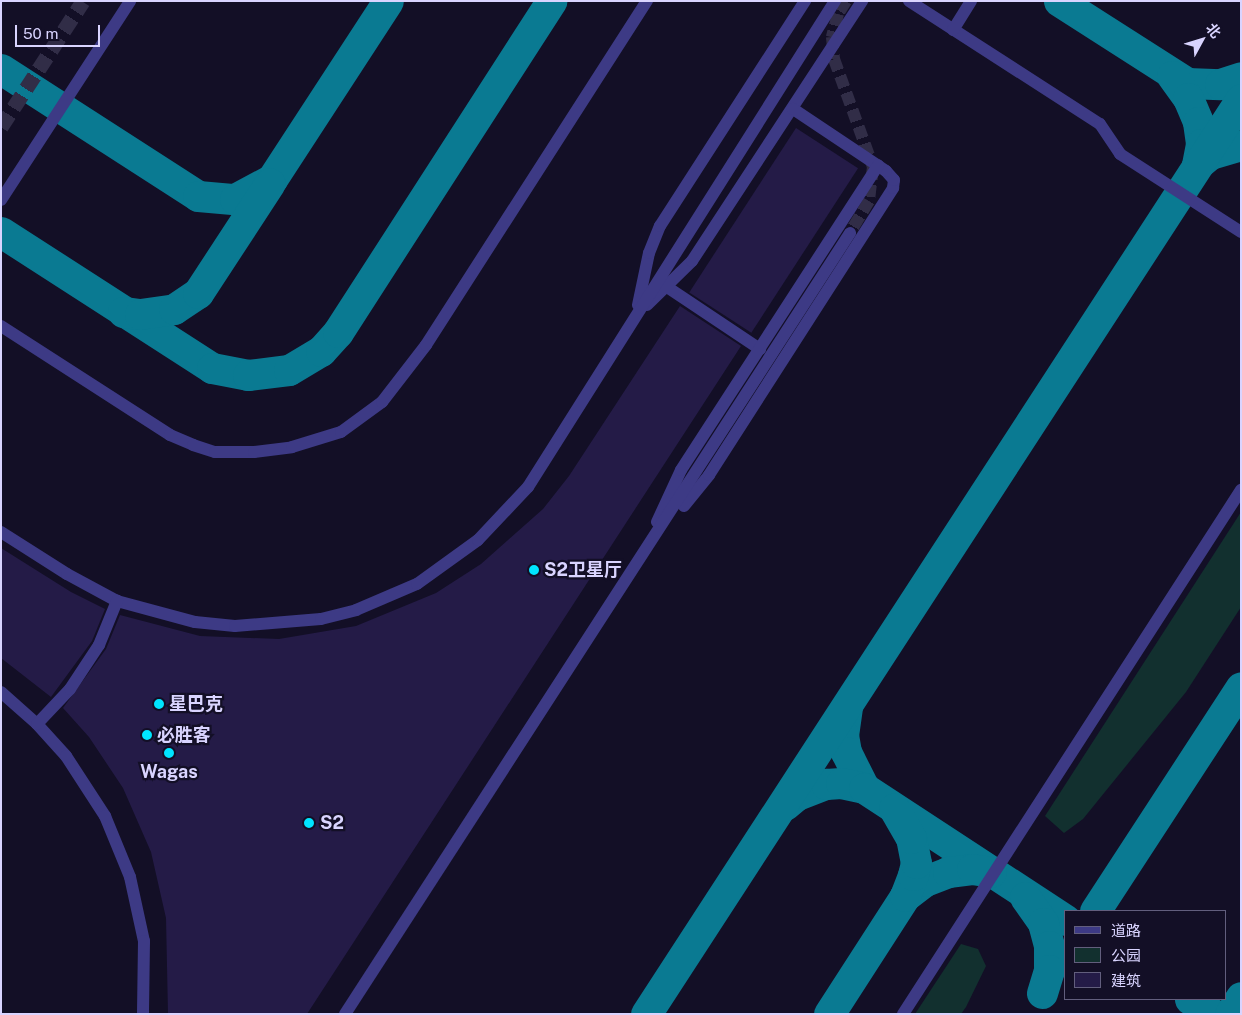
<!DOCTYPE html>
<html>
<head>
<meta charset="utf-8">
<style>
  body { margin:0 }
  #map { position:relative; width:1242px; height:1015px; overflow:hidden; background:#130f26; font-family:"Public Sans","Noto Sans SC",sans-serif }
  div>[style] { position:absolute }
  .green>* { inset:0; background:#12302f }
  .taxiway>* { height:31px; margin:-15.5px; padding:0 15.5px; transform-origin:15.5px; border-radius:15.5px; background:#0a7a92 }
  .building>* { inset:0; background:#241b47; transform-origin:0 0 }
  .minor-tunnel>* { height:12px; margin-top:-6px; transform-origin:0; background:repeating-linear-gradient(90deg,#312d47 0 12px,transparent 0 18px) }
  .highway-tunnel>* { height:15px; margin-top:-7.5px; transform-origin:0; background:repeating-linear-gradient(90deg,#312d47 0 15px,transparent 0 23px) }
  .minor>* { height:12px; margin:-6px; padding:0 6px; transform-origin:6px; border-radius:6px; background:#3d3a85 }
  .dots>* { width:14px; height:14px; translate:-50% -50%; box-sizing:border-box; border:2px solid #130f26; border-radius:50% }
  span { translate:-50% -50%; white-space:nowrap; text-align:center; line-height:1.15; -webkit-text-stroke:4.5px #130f26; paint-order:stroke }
  .poi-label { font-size:18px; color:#d9d4ff; font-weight:700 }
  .left { translate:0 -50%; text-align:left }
  .frame { position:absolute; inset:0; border:2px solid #d9d4ff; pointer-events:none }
  .legend { position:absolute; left:1064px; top:910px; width:162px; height:90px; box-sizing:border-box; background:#130f26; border:1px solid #625e7d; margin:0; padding:6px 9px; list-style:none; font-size:15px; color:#d9d4ff }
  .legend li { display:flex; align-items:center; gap:10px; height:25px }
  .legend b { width:25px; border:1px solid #625e7d }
  .north { position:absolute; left:1177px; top:15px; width:50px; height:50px; -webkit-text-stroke:4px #130f26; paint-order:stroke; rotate:51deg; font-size:14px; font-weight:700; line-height:20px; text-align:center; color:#d9d4ff }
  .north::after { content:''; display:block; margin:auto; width:18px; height:22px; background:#d9d4ff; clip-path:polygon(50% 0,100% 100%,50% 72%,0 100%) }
  .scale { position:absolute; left:15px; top:25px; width:85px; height:22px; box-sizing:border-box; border:2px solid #d9d4ff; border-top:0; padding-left:6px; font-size:15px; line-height:18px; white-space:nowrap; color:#d9d4ff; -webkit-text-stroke:4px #130f26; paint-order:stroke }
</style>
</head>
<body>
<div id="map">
  <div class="green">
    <div style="clip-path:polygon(1241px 512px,1241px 607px,1186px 692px,1083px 819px,1064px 833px,1045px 816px)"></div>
    <div style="clip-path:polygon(961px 944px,978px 949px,986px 966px,966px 1007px,961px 1014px,915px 1014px)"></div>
  </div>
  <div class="taxiway">
    <div style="left:1059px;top:1px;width:152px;rotate:32.6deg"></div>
    <div style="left:1187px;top:83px;width:33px;rotate:2deg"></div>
    <div style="left:1220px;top:84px;width:22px;rotate:-18deg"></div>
    <div style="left:1px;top:69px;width:234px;rotate:32.8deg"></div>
    <div style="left:198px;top:196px;width:37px;rotate:5deg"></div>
    <div style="left:235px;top:199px;width:42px;rotate:-28.4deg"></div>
    <div style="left:272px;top:179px;width:212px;rotate:-56.9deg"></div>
    <div style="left:1172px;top:76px;width:27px;rotate:54deg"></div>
    <div style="left:1188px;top:98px;width:26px;rotate:67deg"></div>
    <div style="left:1198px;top:122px;width:22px;rotate:82deg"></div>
    <div style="left:1201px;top:144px;width:21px;rotate:101deg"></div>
    <div style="left:1197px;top:165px;width:17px;rotate:-40deg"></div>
    <div style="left:1210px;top:154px;width:32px;rotate:-16deg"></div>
    <div style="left:1px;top:232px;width:251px;rotate:32.8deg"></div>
    <div style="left:212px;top:368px;width:37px;rotate:11deg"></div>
    <div style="left:248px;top:375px;width:41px;rotate:-7deg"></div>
    <div style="left:289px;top:370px;width:37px;rotate:-31deg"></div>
    <div style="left:321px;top:351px;width:25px;rotate:-48deg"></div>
    <div style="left:338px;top:332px;width:394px;rotate:-57.2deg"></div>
    <div style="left:123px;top:312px;width:17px;rotate:7deg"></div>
    <div style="left:140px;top:314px;width:34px;rotate:-8deg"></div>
    <div style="left:174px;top:309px;width:29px;rotate:-34deg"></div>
    <div style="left:198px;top:293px;width:131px;rotate:-56.8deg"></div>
    <div style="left:847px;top:707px;width:28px;rotate:98deg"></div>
    <div style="left:843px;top:735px;width:17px;rotate:80deg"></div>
    <div style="left:846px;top:752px;width:40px;rotate:63.4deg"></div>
    <div style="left:785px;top:805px;width:16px;rotate:-40deg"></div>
    <div style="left:797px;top:795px;width:31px;rotate:-21deg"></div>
    <div style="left:826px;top:784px;width:15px;rotate:-4deg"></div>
    <div style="left:841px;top:783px;width:24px;rotate:12deg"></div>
    <div style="left:864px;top:788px;width:241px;rotate:33.2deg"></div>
    <div style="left:905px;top:896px;width:25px;rotate:-37deg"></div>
    <div style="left:925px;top:881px;width:25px;rotate:-21deg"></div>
    <div style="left:948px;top:872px;width:24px;rotate:-7deg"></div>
    <div style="left:972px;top:869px;width:19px;rotate:9deg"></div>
    <div style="left:1025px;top:897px;width:32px;rotate:55deg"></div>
    <div style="left:1043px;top:923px;width:24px;rotate:75deg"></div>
    <div style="left:1049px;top:946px;width:24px;rotate:90deg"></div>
    <div style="left:1049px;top:970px;width:24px;rotate:107deg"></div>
    <div style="left:1095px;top:911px;width:267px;rotate:-56.9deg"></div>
    <div style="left:1190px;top:999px;width:27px;rotate:33deg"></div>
    <div style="left:646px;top:1014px;width:1091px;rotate:-56.97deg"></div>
    <div style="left:829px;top:1014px;width:140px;rotate:-57.2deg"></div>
    <div style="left:905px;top:896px;width:22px;rotate:-69deg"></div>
    <div style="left:913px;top:875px;width:12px;rotate:-76deg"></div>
    <div style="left:916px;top:863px;width:25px;rotate:-101deg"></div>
    <div style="left:911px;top:838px;width:34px;rotate:-120deg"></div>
    <div style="left:1230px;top:1014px;width:20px;rotate:-57deg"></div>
  </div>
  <div class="building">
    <div style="left:796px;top:128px;width:74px;height:196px;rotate:33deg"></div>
    <div style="clip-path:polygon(680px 306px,741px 346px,307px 1014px,168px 1014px,166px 918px,151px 852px,123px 788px,89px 737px,63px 708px,106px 649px,120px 615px,200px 636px,279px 639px,356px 626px,436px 593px,481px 564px,543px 509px,569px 476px)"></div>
    <div style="clip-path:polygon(1px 548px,71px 592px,105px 609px,92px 641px,51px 697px,1px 658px)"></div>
  </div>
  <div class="minor-tunnel">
    <div style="left:846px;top:1px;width:15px;rotate:122deg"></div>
    <div style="left:838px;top:14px;width:24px;rotate:105deg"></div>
    <div style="left:832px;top:37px;width:22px;rotate:85deg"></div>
    <div style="left:834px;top:59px;width:115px;rotate:70.1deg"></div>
    <div style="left:873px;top:167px;width:34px;rotate:97deg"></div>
    <div style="left:869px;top:201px;width:37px;rotate:121deg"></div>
  </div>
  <div class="highway-tunnel">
    <div style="left:1px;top:127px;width:150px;rotate:-56.9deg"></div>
  </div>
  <div class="minor">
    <div style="left:909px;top:1px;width:227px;rotate:32.8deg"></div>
    <div style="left:1100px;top:124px;width:36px;rotate:56deg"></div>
    <div style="left:1120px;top:154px;width:144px;rotate:32.8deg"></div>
    <div style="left:953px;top:30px;width:34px;rotate:-58deg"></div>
    <div style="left:1px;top:200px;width:237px;rotate:-57deg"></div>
    <div style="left:667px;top:287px;width:112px;rotate:33.7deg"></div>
    <div style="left:638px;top:305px;width:53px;rotate:-78.1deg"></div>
    <div style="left:649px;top:253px;width:29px;rotate:-68deg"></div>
    <div style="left:660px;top:226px;width:268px;rotate:-57.2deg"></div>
    <div style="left:647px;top:305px;width:63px;rotate:-44.4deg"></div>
    <div style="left:692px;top:261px;width:311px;rotate:-56.8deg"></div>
    <div style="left:1px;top:326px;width:201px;rotate:32.8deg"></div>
    <div style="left:170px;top:435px;width:25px;rotate:23deg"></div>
    <div style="left:193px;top:445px;width:23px;rotate:18deg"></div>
    <div style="left:215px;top:452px;width:39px"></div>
    <div style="left:254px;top:452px;width:38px;rotate:-7deg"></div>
    <div style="left:292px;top:447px;width:51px;rotate:-17deg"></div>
    <div style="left:341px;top:432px;width:51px;rotate:-36.2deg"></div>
    <div style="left:382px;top:402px;width:72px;rotate:-52.3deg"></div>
    <div style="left:426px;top:345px;width:409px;rotate:-57.3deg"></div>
    <div style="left:684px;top:506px;width:40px;rotate:-51deg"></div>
    <div style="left:709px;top:475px;width:341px;rotate:-57.3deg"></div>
    <div style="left:893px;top:188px;width:8px;rotate:-83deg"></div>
    <div style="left:894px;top:180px;width:12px;rotate:-132deg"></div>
    <div style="left:886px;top:171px;width:112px;rotate:-146.3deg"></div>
    <div style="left:657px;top:522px;width:57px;rotate:-65.2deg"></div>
    <div style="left:681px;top:470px;width:363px;rotate:-57.1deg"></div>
    <div style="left:1px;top:532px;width:78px;rotate:32.5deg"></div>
    <div style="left:67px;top:574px;width:57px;rotate:28.4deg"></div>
    <div style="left:117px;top:601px;width:81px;rotate:15.1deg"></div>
    <div style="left:195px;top:622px;width:40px;rotate:5.7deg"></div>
    <div style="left:235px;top:626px;width:86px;rotate:-4.7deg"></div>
    <div style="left:321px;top:619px;width:36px;rotate:-14deg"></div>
    <div style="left:356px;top:610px;width:66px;rotate:-23.1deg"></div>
    <div style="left:417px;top:584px;width:75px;rotate:-35.8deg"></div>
    <div style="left:478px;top:540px;width:73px;rotate:-46.7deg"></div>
    <div style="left:528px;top:487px;width:575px;rotate:-57.72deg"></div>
    <div style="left:1px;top:692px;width:48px;rotate:41.6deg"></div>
    <div style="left:37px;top:724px;width:43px;rotate:47.8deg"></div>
    <div style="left:66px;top:756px;width:72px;rotate:57deg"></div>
    <div style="left:105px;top:816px;width:66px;rotate:67.7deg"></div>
    <div style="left:130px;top:877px;width:66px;rotate:77.7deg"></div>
    <div style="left:144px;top:941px;width:73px;rotate:90.8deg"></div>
    <div style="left:37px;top:724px;width:48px;rotate:-46.7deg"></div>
    <div style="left:70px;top:689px;width:53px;rotate:-56.6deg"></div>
    <div style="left:99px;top:645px;width:48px;rotate:-67.8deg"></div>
    <div style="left:345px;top:1014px;width:930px;rotate:-57.11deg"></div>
    <div style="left:903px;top:1014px;width:624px;rotate:-57.18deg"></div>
  </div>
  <div class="dots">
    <div style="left:534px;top:570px;background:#00e5ff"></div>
    <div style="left:159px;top:704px;background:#00e5ff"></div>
    <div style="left:147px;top:735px;background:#00e5ff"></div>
    <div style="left:169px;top:753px;background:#00e5ff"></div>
    <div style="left:309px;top:823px;background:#00e5ff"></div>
  </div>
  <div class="poi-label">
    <span class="left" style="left:544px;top:570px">S2卫星厅</span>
    <span class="left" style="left:169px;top:704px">星巴克</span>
    <span class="left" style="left:157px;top:735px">必胜客</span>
    <span style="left:169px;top:772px">Wagas</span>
    <span class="left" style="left:320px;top:823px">S2</span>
  </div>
  <div class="frame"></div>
  <ul class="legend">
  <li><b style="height:6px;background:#3d3a85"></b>道路</li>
  <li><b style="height:14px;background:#12302f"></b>公园</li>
  <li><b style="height:14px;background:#241b47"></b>建筑</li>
  </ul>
  <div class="north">北</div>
  <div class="scale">50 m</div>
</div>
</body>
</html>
